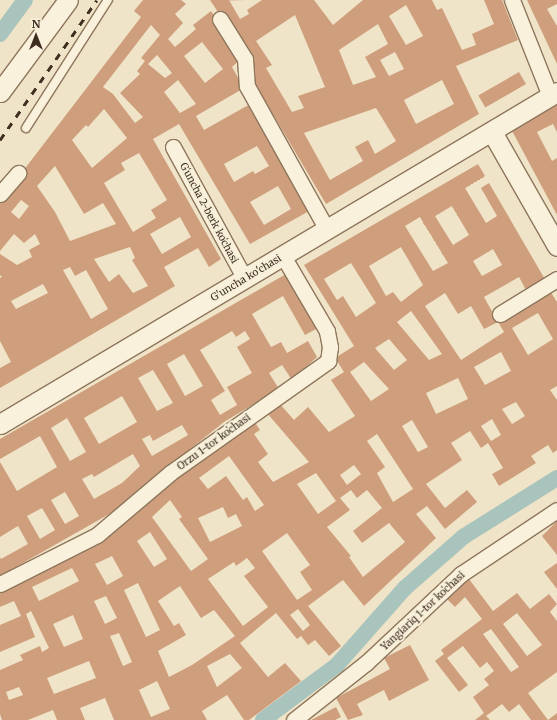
<!DOCTYPE html>
<html>
<head>
<meta charset="utf-8">
<style>
  body { margin:0 }
  #map { position:relative; width:557px; height:720px; overflow:hidden; background:#f0e4c8; font-family:Merriweather,serif }
  div>[style] { position:absolute }
  .canal>* { height:16px; margin:-8px; padding:0 8px; transform-origin:8px; border-radius:8px; background:#a9c4bc }
  .building>* { inset:0; background:#cf9f7d; transform-origin:0 0 }
  .roads { filter:drop-shadow(1px 0 #8d765c) drop-shadow(-1px 0 #8d765c) drop-shadow(0 1px #8d765c) drop-shadow(0 -1px #8d765c) }
  .service>* { height:8px; margin:-4px; padding:0 4px; transform-origin:4px; border-radius:4px; background:#faf1dc }
  .minor>* { height:15px; margin:-7.5px; padding:0 7.5px; transform-origin:7.5px; border-radius:7.5px; background:#faf1dc }
  .tertiary>* { height:19px; margin:-9.5px; padding:0 9.5px; transform-origin:9.5px; border-radius:9.5px; background:#faf1dc }
  .rail>* { height:3px; margin-top:-1.5px; transform-origin:0; background:repeating-linear-gradient(90deg,#3d2e20 0 7px,transparent 0 14px) }
  span { translate:-50% -50%; white-space:nowrap; text-align:center; line-height:1.15; -webkit-text-stroke:4px #f7eed8; paint-order:stroke }
  .street-label { font-size:10px; color:#3d2e20 }
  .north { position:absolute; left:16px; top:16px; width:40px; height:40px; -webkit-text-stroke:3px #f7eed8; paint-order:stroke; rotate:0deg; font-size:11px; font-weight:700; line-height:16px; text-align:center; color:#3d2e20 }
  .north::after { content:''; display:block; margin:auto; width:14px; height:18px; background:#3d2e20; clip-path:polygon(50% 0,100% 100%,50% 72%,0 100%) }
</style>
</head>
<body>
<div id="map">
  <div class="canal">
    <div style="left:0;top:34px;width:42px;rotate:-53.7deg"></div>
    <div style="left:263px;top:720px;width:92px;rotate:-36.6deg"></div>
    <div style="left:337px;top:665px;width:103px;rotate:-48.6deg"></div>
    <div style="left:405px;top:588px;width:77px;rotate:-41.3deg"></div>
    <div style="left:463px;top:537px;width:111px;rotate:-32.1deg"></div>
  </div>
  <div class="building">
    <div style="clip-path:polygon(evenodd,143px 0,181px 0,186px 4px,175px 14px,183px 23px,168px 39px,175px 47px,196px 29px,193px 25px,211px 11px,241px 59px,232px 67px,244px 88px,196px 116px,204px 130px,252px 103px,311px 210px,250px 244px,179px 124px,153px 139px,221px 259px,209px 267px,198px 248px,164px 267px,175px 286px,0 388px,0 368px,11px 362px,0 341px,0 278px,2px 277px,0 275px,0 254px,17px 265px,32px 257px,29px 250px,40px 244px,35px 234px,24px 243px,14px 234px,0 251px,0 201px,141px 17px,134px 11px,143px 0,151px 25px,160px 35px,141px 58px,145px 61px,137px 71px,140px 74px,120px 93px,143px 117px,135px 123px,113px 94px,103px 87px,151px 25px,143px 0,202px 42px,223px 69px,205px 83px,184px 56px,202px 42px,143px 0,157px 55px,172px 73px,165px 78px,148px 64px,157px 55px,143px 0,178px 80px,196px 104px,180px 113px,164px 92px,178px 80px,143px 0,104px 109px,127px 138px,92px 168px,72px 140px,86px 125px,88px 127px,104px 109px,143px 0,257px 146px,269px 166px,255px 174px,253px 171px,234px 182px,224px 164px,257px 146px,143px 0,139px 153px,167px 200px,151px 210px,156px 218px,133px 232px,104px 183px,125px 170px,121px 163px,139px 153px,143px 0,55px 166px,84px 214px,103px 203px,116px 224px,70px 241px,55px 212px,37px 186px,55px 166px,143px 0,278px 186px,291px 209px,264px 225px,250px 202px,278px 186px,143px 0,21px 200px,29px 206px,19px 219px,11px 212px,21px 200px,143px 0,180px 217px,191px 237px,162px 254px,150px 234px,180px 217px,143px 0,130px 247px,135px 258px,132px 260px,148px 286px,133px 293px,119px 274px,109px 282px,94px 259px,130px 247px,143px 0,70px 267px,75px 276px,86px 270px,108px 309px,91px 319px,63px 270px,70px 267px,143px 0,43px 284px,48px 293px,16px 309px,11px 301px,43px 284px)"></div>
    <div style="clip-path:polygon(evenodd,210px 0,229px 0,240px 19px,249px 14px,247px 10px,262px 0,314px 0,333px 25px,363px 0,432px 0,437px 10px,442px 8px,462px 50px,476px 45px,472px 34px,494px 24px,484px 0,502px 0,518px 40px,456px 66px,479px 114px,326px 204px,248px 72px,255px 68px,210px 0,406px 5px,423px 36px,406px 45px,389px 16px,406px 5px,210px 0,295px 15px,325px 87px,298px 96px,304px 108px,292px 112px,266px 68px,272px 65px,256px 41px,295px 15px,210px 0,378px 24px,388px 44px,365px 57px,376px 77px,353px 85px,339px 50px,378px 24px,210px 0,395px 52px,404px 69px,389px 76px,380px 60px,395px 52px,210px 0,442px 80px,454px 104px,416px 124px,404px 100px,442px 80px,210px 0,376px 108px,396px 141px,375px 154px,368px 140px,355px 147px,363px 161px,330px 180px,304px 133px,376px 108px)"></div>
    <div style="clip-path:polygon(527px 0,557px 0,557px 4px,547px 9px,557px 26px,557px 64px)"></div>
    <div style="left:519px;top:72px;width:14px;height:47px;rotate:60deg"></div>
    <div style="clip-path:polygon(557px 104px,557px 132px,553px 124px,537px 132px,552px 161px,557px 158px,557px 215px,511px 129px)"></div>
    <div style="clip-path:polygon(evenodd,478px 164px,485px 176px,465px 188px,486px 223px,497px 216px,481px 188px,489px 183px,546px 281px,527px 292px,519px 277px,484px 297px,498px 322px,484px 329px,471px 306px,458px 314px,445px 293px,425px 306px,461px 360px,504px 332px,498px 322px,550px 291px,557px 302px,557px 386px,550px 390px,557px 400px,557px 450px,553px 453px,548px 445px,531px 456px,536px 463px,499px 486px,492px 474px,503px 468px,488px 443px,481px 448px,470px 431px,451px 443px,462px 460px,426px 484px,445px 508px,467px 490px,477px 502px,445px 529px,427px 506px,416px 514px,436px 538px,364px 606px,343px 580px,308px 606px,341px 646px,329px 656px,315px 640px,308px 645px,301px 636px,297px 639px,276px 613px,240px 643px,268px 677px,285px 663px,301px 681px,249px 720px,244px 720px,227px 695px,202px 711px,207px 720px,114px 720px,105px 698px,80px 708px,85px 720px,57px 720px,53px 710px,28px 720px,2px 720px,0 714px,0 670px,23px 660px,20px 655px,40px 646px,42px 652px,49px 648px,31px 611px,26px 614px,35px 637px,0 652px,0 625px,21px 616px,14px 601px,0 607px,0 589px,101px 538px,137px 512px,172px 477px,254px 421px,260px 430px,254px 434px,268px 454px,258px 462px,273px 482px,309px 462px,267px 413px,279px 403px,294px 420px,308px 407px,329px 432px,355px 416px,331px 380px,344px 372px,335px 358px,354px 346px,304px 265px,478px 164px,452px 206px,469px 235px,453px 245px,435px 216px,452px 206px,478px 164px,420px 217px,448px 263px,433px 271px,405px 226px,420px 217px,478px 164px,401px 247px,423px 285px,401px 302px,393px 292px,386px 296px,369px 266px,401px 247px,478px 164px,493px 249px,502px 265px,482px 276px,473px 261px,493px 249px,478px 164px,351px 263px,376px 303px,356px 317px,343px 296px,337px 300px,324px 279px,351px 263px,478px 164px,411px 311px,442px 354px,429px 360px,397px 322px,411px 311px,478px 164px,538px 313px,553px 339px,528px 355px,512px 328px,538px 313px,478px 164px,389px 339px,407px 360px,394px 370px,375px 348px,389px 339px,478px 164px,501px 352px,511px 371px,485px 385px,474px 367px,501px 352px,478px 164px,364px 362px,389px 389px,371px 401px,350px 372px,364px 362px,478px 164px,458px 378px,468px 399px,436px 414px,426px 393px,458px 378px,478px 164px,516px 402px,525px 416px,512px 424px,502px 409px,516px 402px,478px 164px,492px 419px,501px 435px,491px 441px,481px 426px,492px 419px,478px 164px,412px 420px,428px 447px,418px 452px,402px 426px,412px 420px,478px 164px,377px 434px,413px 489px,393px 502px,377px 473px,385px 467px,367px 441px,377px 434px,478px 164px,229px 456px,264px 505px,255px 511px,247px 497px,243px 500px,226px 476px,208px 489px,199px 478px,229px 456px,478px 164px,354px 465px,361px 474px,347px 485px,340px 475px,354px 465px,478px 164px,316px 473px,336px 501px,318px 514px,297px 484px,316px 473px,478px 164px,351px 490px,357px 498px,367px 490px,382px 508px,353px 531px,362px 543px,389px 523px,405px 542px,363px 577px,349px 557px,351px 556px,327px 527px,350px 510px,340px 498px,351px 490px,478px 164px,170px 500px,182px 517px,179px 519px,208px 559px,191px 571px,152px 517px,170px 500px,478px 164px,223px 507px,228px 518px,236px 514px,242px 526px,210px 542px,198px 518px,223px 507px,478px 164px,150px 532px,167px 559px,154px 567px,137px 541px,150px 532px,478px 164px,287px 533px,310px 565px,300px 572px,312px 590px,297px 600px,262px 551px,287px 533px,478px 164px,112px 556px,123px 576px,107px 585px,95px 564px,112px 556px,478px 164px,247px 558px,255px 568px,244px 576px,268px 607px,243px 626px,208px 579px,234px 562px,236px 566px,247px 558px,478px 164px,72px 568px,79px 581px,39px 601px,32px 587px,72px 568px,478px 164px,138px 583px,160px 630px,146px 637px,124px 590px,138px 583px,478px 164px,180px 586px,201px 618px,214px 610px,235px 636px,192px 665px,169px 677px,158px 651px,186px 635px,179px 623px,174px 626px,158px 601px,180px 586px,478px 164px,106px 596px,117px 618px,105px 624px,94px 601px,106px 596px,478px 164px,298px 609px,310px 625px,303px 631px,290px 615px,298px 609px,478px 164px,73px 615px,83px 639px,64px 647px,53px 624px,73px 615px,478px 164px,119px 633px,132px 662px,123px 666px,110px 636px,119px 633px,478px 164px,230px 654px,242px 668px,217px 687px,207px 666px,230px 654px,478px 164px,89px 661px,96px 678px,54px 694px,47px 678px,89px 661px,478px 164px,157px 681px,170px 709px,151px 717px,139px 690px,157px 681px,478px 164px,19px 687px,23px 695px,9px 700px,6px 692px,19px 687px)"></div>
    <div style="clip-path:polygon(evenodd,286px 274px,318px 328px,305px 335px,283px 296px,252px 314px,271px 347px,281px 342px,287px 353px,308px 341px,317px 357px,292px 380px,282px 365px,269px 373px,279px 389px,224px 422px,153px 479px,127px 504px,0 576px,0 557px,1px 559px,28px 544px,18px 526px,0 537px,0 462px,17px 491px,57px 467px,40px 436px,0 459px,0 439px,286px 274px,232px 331px,236px 337px,245px 331px,250px 339px,237px 347px,252px 373px,227px 387px,237px 405px,220px 415px,211px 400px,225px 391px,200px 350px,232px 331px,286px 274px,184px 354px,203px 386px,185px 396px,167px 364px,184px 354px,286px 274px,153px 370px,173px 403px,157px 411px,138px 378px,153px 370px,286px 274px,122px 396px,137px 422px,99px 444px,84px 418px,122px 396px,286px 274px,67px 418px,86px 452px,70px 461px,51px 428px,67px 418px,286px 274px,182px 425px,188px 435px,152px 456px,142px 439px,150px 435px,153px 441px,182px 425px,286px 274px,133px 454px,140px 466px,122px 483px,94px 499px,82px 479px,92px 474px,94px 477px,133px 454px,286px 274px,65px 492px,79px 516px,65px 524px,51px 500px,65px 492px,286px 274px,42px 508px,55px 530px,40px 539px,27px 516px,42px 508px)"></div>
    <div style="clip-path:polygon(557px 521px,557px 555px,542px 536px)"></div>
    <div style="clip-path:polygon(557px 563px,557px 589px,544px 572px)"></div>
    <div style="clip-path:polygon(evenodd,469px 579px,493px 611px,517px 593px,530px 609px,549px 594px,557px 604px,550px 612px,557px 621px,557px 672px,528px 693px,548px 720px,557px 713px,557px 720px,531px 720px,519px 704px,509px 712px,502px 704px,486px 716px,490px 720px,475px 720px,484px 713px,473px 697px,489px 685px,484px 679px,494px 671px,487px 662px,480px 668px,463px 646px,447px 658px,468px 685px,459px 692px,435px 661px,444px 654px,441px 650px,482px 619px,465px 597px,455px 607px,447px 599px,469px 579px,517px 613px,542px 645px,527px 656px,503px 624px,517px 613px,469px 579px,491px 629px,519px 667px,511px 672px,483px 634px,491px 629px)"></div>
    <div style="clip-path:polygon(410px 645px,429px 680px,389px 701px,384px 690px,357px 704px,363px 715px,348px 720px,336px 698px,390px 669px,384px 658px)"></div>
    <div style="clip-path:polygon(336px 707px,341px 717px,335px 720px,311px 720px)"></div>
  </div>
  <div class="roads">
    <div class="service">
      <div style="left:26px;top:128px;width:152px;rotate:-57.4deg"></div>
    </div>
    <div class="minor">
      <div style="left:512px;top:0;width:103px;rotate:68.4deg"></div>
      <div style="left:220px;top:19px;width:47px;rotate:58deg"></div>
      <div style="left:245px;top:59px;width:27px;rotate:86deg"></div>
      <div style="left:247px;top:86px;width:165px;rotate:60.9deg"></div>
      <div style="left:173px;top:147px;width:150px;rotate:61.4deg"></div>
      <div style="left:0;top:194px;width:28px;rotate:-49deg"></div>
      <div style="left:500px;top:314px;width:67px;rotate:-31.6deg"></div>
      <div style="left:0;top:584px;width:109px;rotate:-26.8deg"></div>
      <div style="left:97px;top:535px;width:96px;rotate:-40.3deg"></div>
      <div style="left:170px;top:473px;width:194px;rotate:-35.3deg"></div>
      <div style="left:328px;top:361px;width:14px;rotate:-82deg"></div>
      <div style="left:330px;top:347px;width:16px;rotate:-101deg"></div>
      <div style="left:327px;top:331px;width:87px;rotate:-120.4deg"></div>
      <div style="left:294px;top:720px;width:92px;rotate:-38.4deg"></div>
      <div style="left:366px;top:663px;width:130px;rotate:-43.1deg"></div>
      <div style="left:461px;top:574px;width:115px;rotate:-33.7deg"></div>
    </div>
    <div class="tertiary">
      <div style="left:0;top:92px;width:114px;rotate:-53.5deg"></div>
      <div style="left:492px;top:132px;width:131px;rotate:60.3deg"></div>
      <div style="left:0;top:424px;width:648px;rotate:-30.8deg"></div>
    </div>
  </div>
  <div class="rail">
    <div style="left:0;top:140px;width:170px;rotate:-55.3deg"></div>
  </div>
  <div class="street-label">
    <span style="left:209px;top:213px;rotate:62deg">Gʻuncha 2-berk koʻchasi</span>
    <span style="left:246px;top:278px;rotate:-31deg">G'uncha ko'chasi</span>
    <span style="left:214px;top:442px;rotate:-36deg">Orzu 1-tor koʻchasi</span>
    <span style="left:423px;top:611px;rotate:-43deg">Yangiariq 1-tor koʻchasi</span>
  </div>
  <div class="north">N</div>
</div>
</body>
</html>
